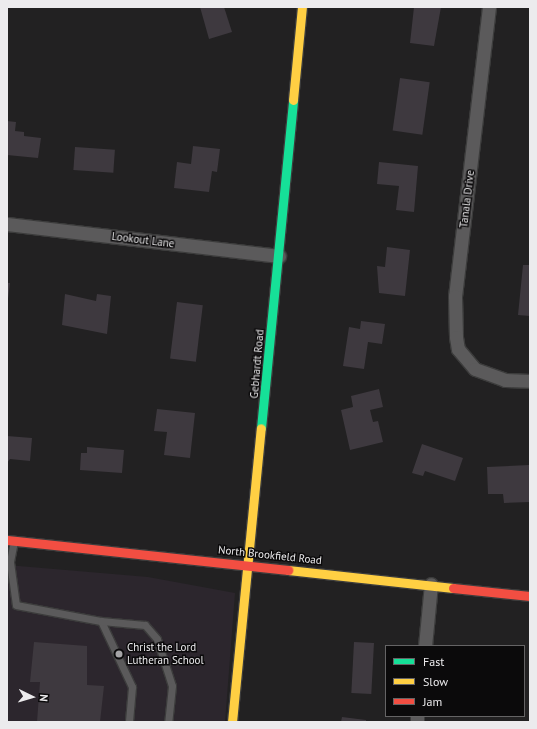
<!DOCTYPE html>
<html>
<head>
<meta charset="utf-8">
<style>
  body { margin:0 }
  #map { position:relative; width:537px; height:729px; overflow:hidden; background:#222122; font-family:"PT Sans",sans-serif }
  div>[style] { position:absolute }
  .built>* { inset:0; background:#2c262d }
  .building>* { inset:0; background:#3e393f; transform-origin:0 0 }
  .roads { filter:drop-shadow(1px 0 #3c3c3c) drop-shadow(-1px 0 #3c3c3c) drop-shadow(0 1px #3c3c3c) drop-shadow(0 -1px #3c3c3c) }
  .lane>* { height:7px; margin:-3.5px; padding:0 3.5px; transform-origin:3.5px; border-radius:3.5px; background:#5b5a5b }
  .street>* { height:13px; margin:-6.5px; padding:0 6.5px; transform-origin:6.5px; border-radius:6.5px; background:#5b5a5b }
  .fast>* { height:9px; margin:-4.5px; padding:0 4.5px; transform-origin:4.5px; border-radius:4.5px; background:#16e098 }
  .slow>* { height:9px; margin:-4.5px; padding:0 4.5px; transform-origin:4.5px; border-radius:4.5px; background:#ffcf43 }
  .jam>* { height:9px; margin:-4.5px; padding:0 4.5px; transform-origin:4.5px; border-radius:4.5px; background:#f24e42 }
  .dots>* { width:11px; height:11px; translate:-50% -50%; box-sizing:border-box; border:2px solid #0b0a0b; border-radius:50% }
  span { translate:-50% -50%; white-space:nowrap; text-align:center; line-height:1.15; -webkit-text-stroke:3px #0b0a0b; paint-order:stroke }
  .street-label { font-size:11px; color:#ecebed }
  .poi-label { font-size:11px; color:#ecebed }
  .left { translate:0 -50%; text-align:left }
  .frame { position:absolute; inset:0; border:8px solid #ecebed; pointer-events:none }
  .legend { position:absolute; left:385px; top:645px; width:140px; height:72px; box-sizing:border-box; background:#0b0a0b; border:1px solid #656465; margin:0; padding:5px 7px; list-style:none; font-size:12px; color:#ecebed }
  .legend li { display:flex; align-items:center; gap:8px; height:20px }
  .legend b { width:20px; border:1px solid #656465 }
  .north { position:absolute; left:12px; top:677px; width:40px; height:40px; -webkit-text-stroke:3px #0b0a0b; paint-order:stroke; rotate:95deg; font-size:11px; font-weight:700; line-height:16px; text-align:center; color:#ecebed }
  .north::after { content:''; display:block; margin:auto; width:14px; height:18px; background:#ecebed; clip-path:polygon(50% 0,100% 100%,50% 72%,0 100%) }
</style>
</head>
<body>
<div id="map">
  <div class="built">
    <div style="clip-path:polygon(7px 565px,148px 577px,235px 593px,225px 722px,7px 722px)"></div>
  </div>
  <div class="building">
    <div style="clip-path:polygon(200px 7px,224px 7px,232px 32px,209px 39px)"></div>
    <div style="clip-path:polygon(414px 7px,441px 7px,434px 46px,410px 43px)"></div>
    <div style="left:400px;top:78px;width:30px;height:53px;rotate:8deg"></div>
    <div style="clip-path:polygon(7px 121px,16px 122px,15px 131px,24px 132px,24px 136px,41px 138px,38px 158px,7px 155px)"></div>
    <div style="clip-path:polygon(193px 146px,220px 149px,217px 172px,212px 171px,209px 192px,174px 188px,177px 162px,191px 164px)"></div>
    <div style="left:75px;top:147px;width:40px;height:23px;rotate:4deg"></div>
    <div style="clip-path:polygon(379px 162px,418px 166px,414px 212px,396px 210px,399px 186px,377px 184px)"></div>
    <div style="clip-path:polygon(387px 247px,410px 250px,405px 296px,379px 293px,377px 266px,385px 267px)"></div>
    <div style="clip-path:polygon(523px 265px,530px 265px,530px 316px,518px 315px)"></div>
    <div style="clip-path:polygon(7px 283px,10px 283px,8px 299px,7px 299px)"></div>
    <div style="clip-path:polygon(65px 294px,96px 301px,97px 294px,111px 296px,107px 334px,62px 325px)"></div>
    <div style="left:177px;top:302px;width:26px;height:57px;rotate:7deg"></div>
    <div style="clip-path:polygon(361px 321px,385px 324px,382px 344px,368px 342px,364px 369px,343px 366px,349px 327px,360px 329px)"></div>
    <div style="clip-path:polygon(379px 389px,383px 407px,370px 410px,373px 422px,378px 421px,383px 442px,350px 450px,341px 410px,353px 407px,351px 396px)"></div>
    <div style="clip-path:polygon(157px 409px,195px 413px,190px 458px,164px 455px,167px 432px,154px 431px)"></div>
    <div style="clip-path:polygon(7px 436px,32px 438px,30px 461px,10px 459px,7px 463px)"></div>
    <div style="clip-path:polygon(422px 444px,463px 458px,455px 481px,425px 471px,423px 476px,412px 473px)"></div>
    <div style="clip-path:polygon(87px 447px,124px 450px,122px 473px,80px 470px,81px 453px,87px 453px)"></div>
    <div style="clip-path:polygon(529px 465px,530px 502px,504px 503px,503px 494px,488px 494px,487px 467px)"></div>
    <div style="clip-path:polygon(34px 642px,87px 646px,87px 685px,104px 686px,100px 722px,37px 722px,40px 682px,30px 682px)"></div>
    <div style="left:354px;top:642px;width:20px;height:51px;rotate:3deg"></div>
    <div style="clip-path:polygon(342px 717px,366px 720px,366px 722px,341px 722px)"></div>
  </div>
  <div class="roads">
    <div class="lane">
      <div style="left:14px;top:541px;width:21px;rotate:101deg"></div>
      <div style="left:10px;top:562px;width:43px;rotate:82.1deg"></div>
      <div style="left:16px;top:605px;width:86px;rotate:10.7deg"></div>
      <div style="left:101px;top:621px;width:73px;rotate:64.8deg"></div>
      <div style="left:132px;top:687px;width:35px;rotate:95deg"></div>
      <div style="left:101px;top:621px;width:44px;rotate:5.2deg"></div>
      <div style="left:145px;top:625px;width:18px;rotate:49deg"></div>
      <div style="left:157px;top:639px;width:49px;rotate:72.3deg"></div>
      <div style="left:172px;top:686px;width:36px;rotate:96deg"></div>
    </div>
    <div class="street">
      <div style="left:489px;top:7px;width:291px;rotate:96.7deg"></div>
      <div style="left:455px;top:296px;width:41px;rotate:88.6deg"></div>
      <div style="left:456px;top:337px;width:12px;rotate:81deg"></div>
      <div style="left:458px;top:349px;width:26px;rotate:50deg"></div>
      <div style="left:475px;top:369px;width:32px;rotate:20deg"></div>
      <div style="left:505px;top:380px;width:25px;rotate:2deg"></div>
      <div style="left:7px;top:224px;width:274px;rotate:6.7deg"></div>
      <div style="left:425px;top:646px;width:62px;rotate:-84.5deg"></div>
      <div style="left:417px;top:722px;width:6px;rotate:-90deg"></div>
    </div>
    <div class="fast">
      <div style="left:261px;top:428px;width:330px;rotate:-84.4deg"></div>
    </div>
    <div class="slow">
      <div style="left:293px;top:100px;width:93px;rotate:-84.5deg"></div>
      <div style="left:288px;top:570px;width:166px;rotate:6.2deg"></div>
      <div style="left:232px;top:722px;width:295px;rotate:-84.4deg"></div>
    </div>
    <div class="jam">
      <div style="left:7px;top:540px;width:283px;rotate:6.1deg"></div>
      <div style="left:453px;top:588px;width:77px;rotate:5.9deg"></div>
    </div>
  </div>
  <div class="dots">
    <div style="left:119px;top:654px;background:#a5a4a6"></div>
  </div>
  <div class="street-label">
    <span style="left:467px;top:199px;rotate:-83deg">Tanala Drive</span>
    <span style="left:143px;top:240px;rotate:7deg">Lookout Lane</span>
    <span style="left:257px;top:364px;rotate:-85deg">Gebhardt Road</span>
    <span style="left:270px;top:555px;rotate:6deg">North Brookfield Road</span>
  </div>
  <div class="poi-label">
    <span class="left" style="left:127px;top:654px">Christ the Lord<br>Lutheran School</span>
  </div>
  <div class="frame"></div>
  <ul class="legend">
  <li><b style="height:5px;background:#16e098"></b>Fast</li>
  <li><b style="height:5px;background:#ffcf43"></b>Slow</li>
  <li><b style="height:5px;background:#f24e42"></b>Jam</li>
  </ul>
  <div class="north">N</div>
</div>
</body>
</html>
